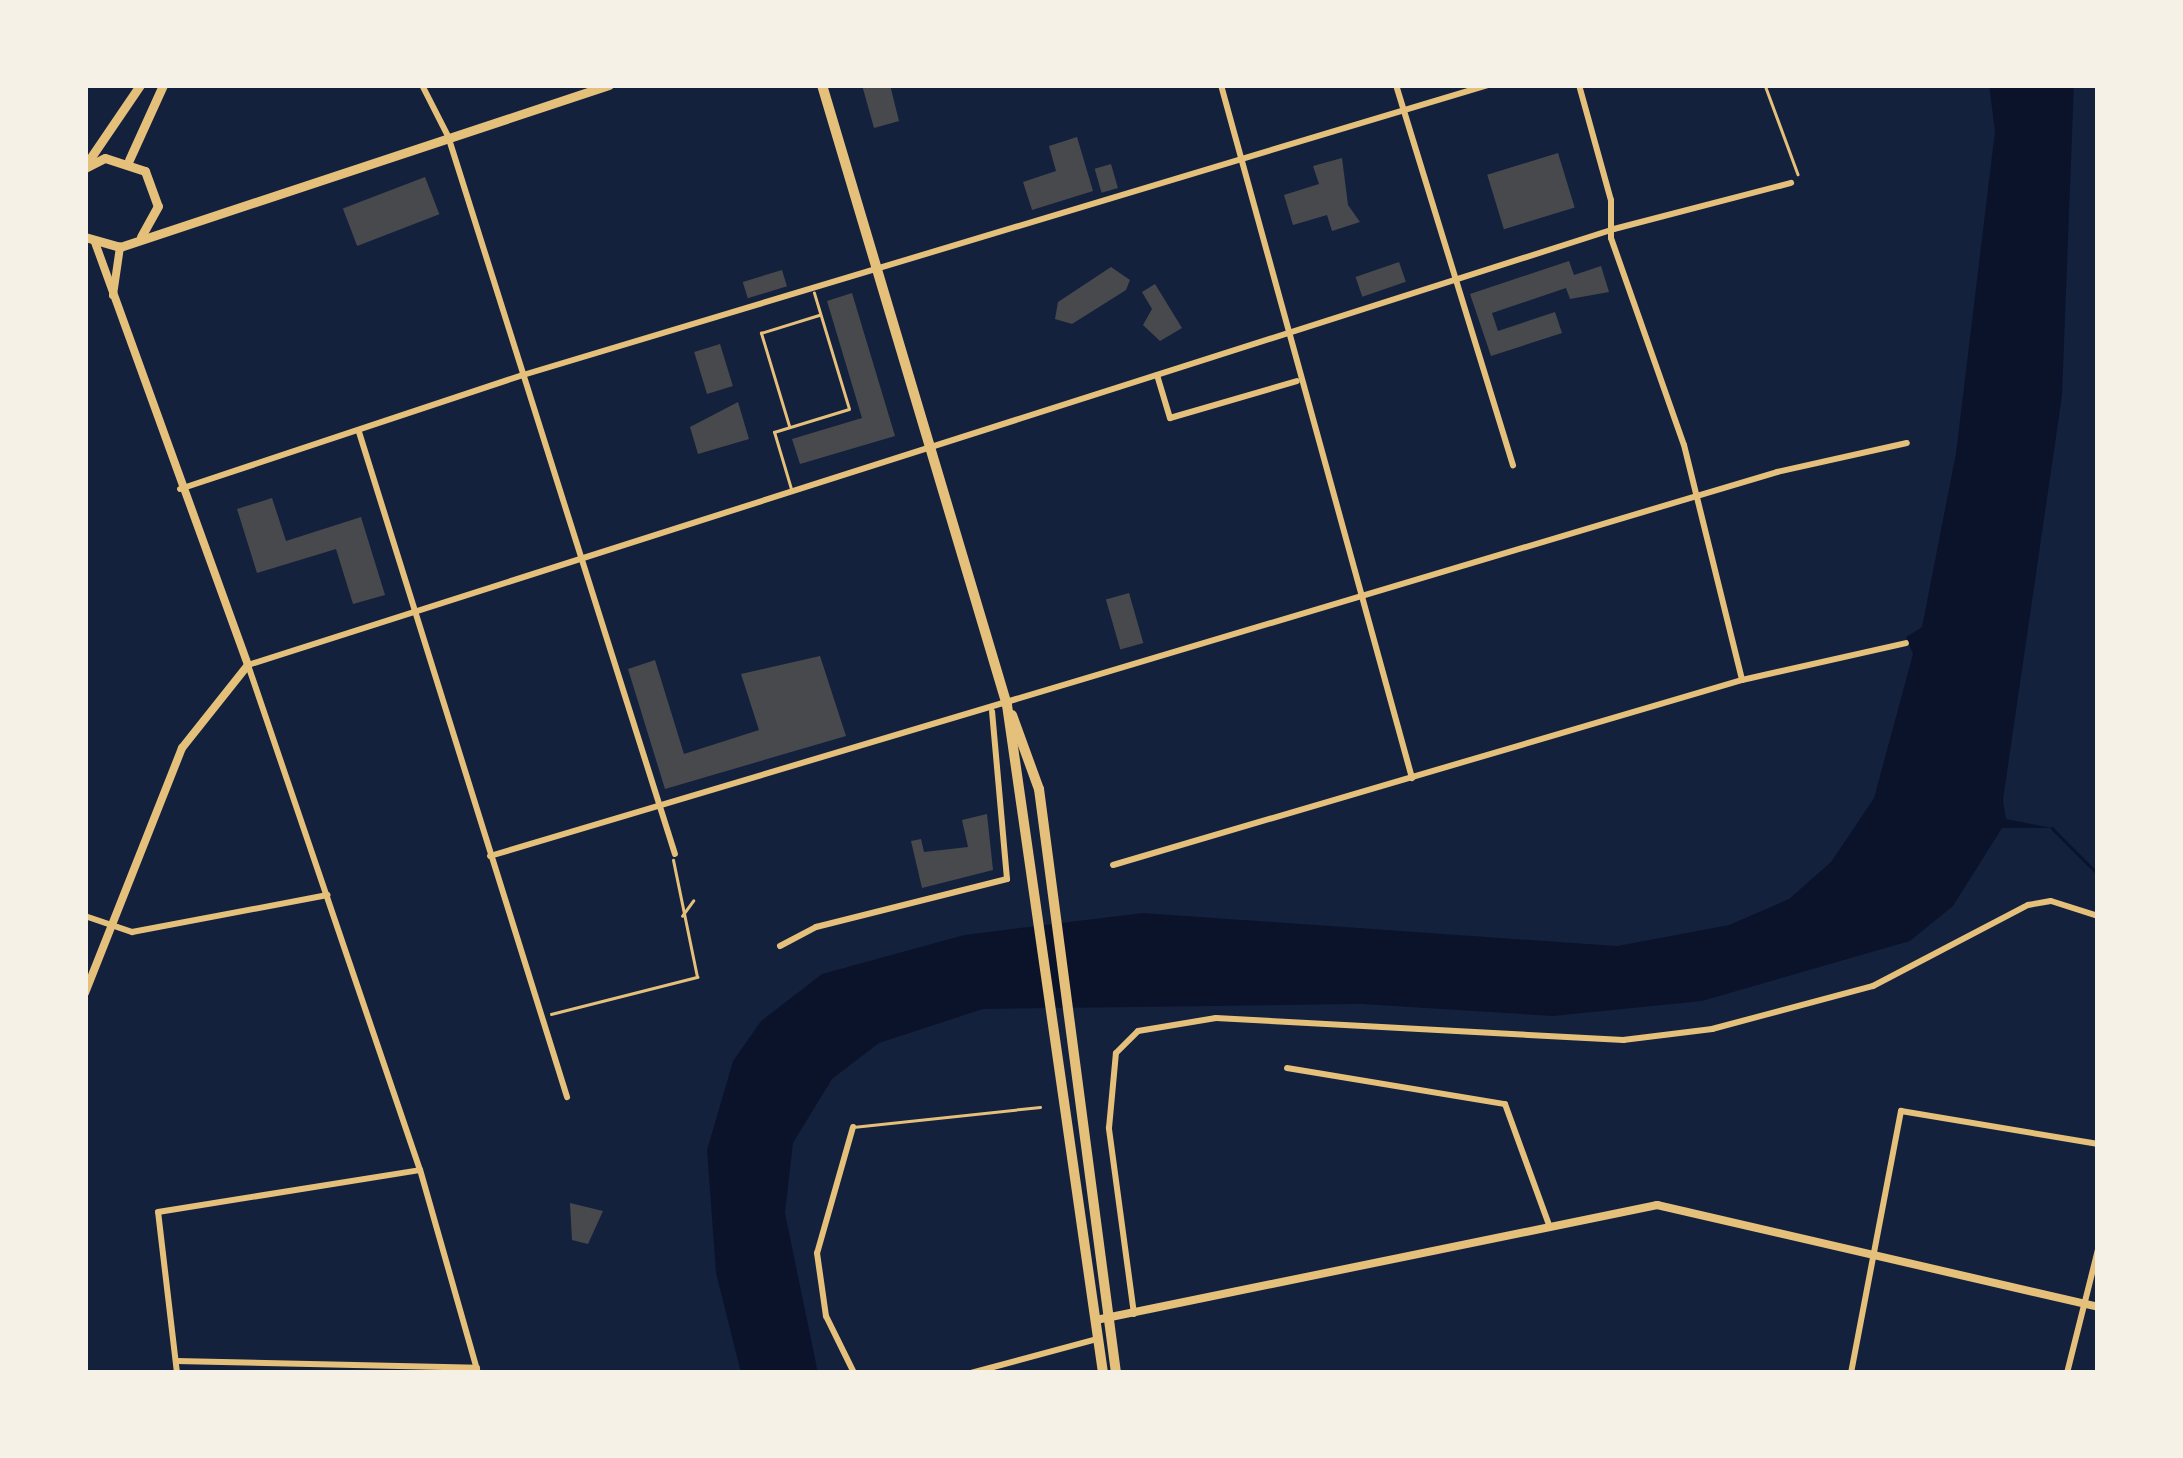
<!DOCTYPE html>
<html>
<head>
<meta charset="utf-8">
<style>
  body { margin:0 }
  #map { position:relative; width:2183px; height:1458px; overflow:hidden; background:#14213d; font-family:"DM Sans",sans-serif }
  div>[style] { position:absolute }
  .water>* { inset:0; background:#0b132b }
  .stream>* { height:2.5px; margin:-1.25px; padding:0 1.25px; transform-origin:1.25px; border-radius:1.25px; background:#0b132b }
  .building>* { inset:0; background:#48494c; transform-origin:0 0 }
  .path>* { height:2.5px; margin:-1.25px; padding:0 1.25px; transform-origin:1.25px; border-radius:1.25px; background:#e5c07b }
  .service>* { height:2.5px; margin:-1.25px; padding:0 1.25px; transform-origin:1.25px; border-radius:1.25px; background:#e5c07b }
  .minor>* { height:6px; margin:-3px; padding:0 3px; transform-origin:3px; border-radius:3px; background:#e5c07b }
  .tertiary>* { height:8px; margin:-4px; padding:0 4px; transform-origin:4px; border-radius:4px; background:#e5c07b }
  .secondary>* { height:9px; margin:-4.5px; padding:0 4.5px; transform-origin:4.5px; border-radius:4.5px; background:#e5c07b }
  .primary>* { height:10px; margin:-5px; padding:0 5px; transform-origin:5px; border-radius:5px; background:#e5c07b }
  span { translate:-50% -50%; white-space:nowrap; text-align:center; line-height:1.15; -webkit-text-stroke:10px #f6f1e7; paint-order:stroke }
  .frame { position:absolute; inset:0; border:88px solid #f6f1e7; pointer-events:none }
</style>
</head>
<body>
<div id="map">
  <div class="water">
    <div style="clip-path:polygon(1989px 85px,2074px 85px,2062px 396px,2003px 800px,2006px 819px,2052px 828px,2002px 828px,1953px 906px,1910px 941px,1702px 1001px,1553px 1016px,1361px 1004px,983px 1009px,879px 1043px,832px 1079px,793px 1143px,785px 1213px,818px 1373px,741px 1373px,716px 1273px,707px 1150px,733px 1061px,761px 1021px,822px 974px,964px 935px,1143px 913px,1617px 946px,1729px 925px,1789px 899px,1831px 862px,1874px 798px,1913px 654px,1906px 637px,1922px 627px,1956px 453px,1995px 131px)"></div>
  </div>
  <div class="stream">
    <div style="left:2052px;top:828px;width:65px;rotate:45deg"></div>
  </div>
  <div class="building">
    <div style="clip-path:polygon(862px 85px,890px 85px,899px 121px,874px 128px)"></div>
    <div style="clip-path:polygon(1077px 137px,1093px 191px,1032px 210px,1023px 182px,1056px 171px,1049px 146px)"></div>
    <div style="left:1558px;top:153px;width:57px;height:74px;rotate:73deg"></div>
    <div style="clip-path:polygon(1342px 158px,1348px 205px,1360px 222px,1332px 231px,1327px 215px,1293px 225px,1284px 195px,1319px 184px,1313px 166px)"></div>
    <div style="left:1111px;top:164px;width:25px;height:17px;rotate:74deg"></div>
    <div style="left:425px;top:177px;width:40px;height:88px;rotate:69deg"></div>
    <div style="clip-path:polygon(1569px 261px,1574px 275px,1601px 266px,1609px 292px,1570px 299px,1566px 288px,1492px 313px,1498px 331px,1555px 312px,1562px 333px,1491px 356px,1470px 294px)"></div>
    <div style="left:1399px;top:262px;width:21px;height:46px;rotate:71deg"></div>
    <div style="clip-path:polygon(1111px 267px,1130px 280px,1126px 290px,1072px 324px,1055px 319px,1058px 302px)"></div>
    <div style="left:782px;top:270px;width:17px;height:41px;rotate:73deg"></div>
    <div style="clip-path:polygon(1155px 284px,1182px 328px,1160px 341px,1143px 325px,1152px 309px,1142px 292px)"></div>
    <div style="clip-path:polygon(852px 293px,895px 436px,800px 464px,792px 439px,862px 418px,827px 301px)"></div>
    <div style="left:720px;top:344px;width:44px;height:27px;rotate:73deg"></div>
    <div style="clip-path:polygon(738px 402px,749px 439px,698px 454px,690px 427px)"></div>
    <div style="clip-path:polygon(272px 498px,286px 541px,361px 517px,385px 595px,353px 604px,336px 549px,257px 573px,237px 509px)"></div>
    <div style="left:1129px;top:593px;width:52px;height:24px;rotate:74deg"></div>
    <div style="clip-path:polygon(820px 656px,846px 736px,665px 789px,628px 669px,655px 660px,684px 754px,759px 730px,741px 674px)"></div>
    <div style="clip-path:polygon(987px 814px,993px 870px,922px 888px,911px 841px,921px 839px,924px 852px,968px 847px,962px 820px)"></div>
    <div style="clip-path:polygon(570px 1203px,603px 1211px,588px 1244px,572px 1240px)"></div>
  </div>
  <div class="path">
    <div style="left:1765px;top:85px;width:95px;rotate:69.7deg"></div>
    <div style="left:682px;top:916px;width:19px;rotate:-54deg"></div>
    <div style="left:551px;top:1014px;width:151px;rotate:-14.2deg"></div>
    <div style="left:697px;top:977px;width:119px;rotate:-101.6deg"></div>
  </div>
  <div class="service">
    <div style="left:789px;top:426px;width:97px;rotate:-106.8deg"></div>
    <div style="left:761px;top:333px;width:61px;rotate:-17.2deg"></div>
    <div style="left:791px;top:489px;width:59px;rotate:-106.6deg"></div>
    <div style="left:774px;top:432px;width:78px;rotate:-17deg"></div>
    <div style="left:849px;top:409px;width:121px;rotate:-106.8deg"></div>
    <div style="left:853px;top:1127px;width:188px;rotate:-6.1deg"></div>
  </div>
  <div class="minor">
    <div style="left:422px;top:85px;width:57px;rotate:63deg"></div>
    <div style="left:448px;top:136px;width:753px;rotate:72.46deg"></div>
    <div style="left:1221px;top:85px;width:719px;rotate:74.59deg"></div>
    <div style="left:1396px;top:85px;width:398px;rotate:72.9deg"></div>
    <div style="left:1579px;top:85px;width:119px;rotate:74.5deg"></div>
    <div style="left:1611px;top:200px;width:38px;rotate:90deg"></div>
    <div style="left:1611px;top:238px;width:219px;rotate:70.6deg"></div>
    <div style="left:1684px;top:445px;width:242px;rotate:76.1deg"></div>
    <div style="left:1157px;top:375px;width:45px;rotate:73.2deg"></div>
    <div style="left:1170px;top:418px;width:132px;rotate:-16.2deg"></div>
    <div style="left:359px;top:432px;width:697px;rotate:72.63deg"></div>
    <div style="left:180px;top:489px;width:361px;rotate:-18.4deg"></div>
    <div style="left:523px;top:375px;width:1008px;rotate:-16.73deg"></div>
    <div style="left:490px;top:856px;width:1343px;rotate:-16.61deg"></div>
    <div style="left:1777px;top:472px;width:133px;rotate:-12.6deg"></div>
    <div style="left:1113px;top:865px;width:656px;rotate:-16.39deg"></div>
    <div style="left:1742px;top:680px;width:168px;rotate:-12.7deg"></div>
    <div style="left:85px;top:916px;width:50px;rotate:18.8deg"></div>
    <div style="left:132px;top:932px;width:199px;rotate:-10.7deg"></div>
    <div style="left:780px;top:946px;width:41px;rotate:-27.8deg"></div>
    <div style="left:816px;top:927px;width:197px;rotate:-14.1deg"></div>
    <div style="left:1007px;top:879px;width:168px;rotate:-95.1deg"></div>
    <div style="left:1287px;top:1068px;width:221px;rotate:9.4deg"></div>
    <div style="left:1505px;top:1104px;width:129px;rotate:70deg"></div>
    <div style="left:853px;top:1127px;width:131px;rotate:105.9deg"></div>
    <div style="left:817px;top:1253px;width:64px;rotate:81.9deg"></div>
    <div style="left:826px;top:1316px;width:64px;rotate:63.8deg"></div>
    <div style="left:1134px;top:1314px;width:188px;rotate:-97.7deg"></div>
    <div style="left:1109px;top:1128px;width:75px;rotate:-84.7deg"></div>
    <div style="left:1116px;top:1053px;width:31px;rotate:-45deg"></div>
    <div style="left:1138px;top:1031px;width:79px;rotate:-9.5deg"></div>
    <div style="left:1216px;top:1018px;width:408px;rotate:3.1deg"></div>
    <div style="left:1623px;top:1040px;width:90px;rotate:-7deg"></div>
    <div style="left:1712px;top:1029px;width:167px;rotate:-15deg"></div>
    <div style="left:1873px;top:986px;width:175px;rotate:-27.6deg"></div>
    <div style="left:2028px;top:905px;width:23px;rotate:-10deg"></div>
    <div style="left:2051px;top:901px;width:49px;rotate:17.7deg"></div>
    <div style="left:176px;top:1361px;width:301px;rotate:1.3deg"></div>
    <div style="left:177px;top:1373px;width:162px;rotate:-96.7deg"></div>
    <div style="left:158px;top:1212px;width:265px;rotate:-9.1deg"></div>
    <div style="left:478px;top:1373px;width:211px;rotate:-105.9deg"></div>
    <div style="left:420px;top:1170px;width:533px;rotate:-108.81deg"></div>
    <div style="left:248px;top:665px;width:1434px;rotate:-17.7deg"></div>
    <div style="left:1614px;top:229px;width:183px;rotate:-14.6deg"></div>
    <div style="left:971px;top:1373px;width:131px;rotate:-15.1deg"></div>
    <div style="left:1851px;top:1373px;width:267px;rotate:-79.2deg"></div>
    <div style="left:1901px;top:1111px;width:200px;rotate:9.5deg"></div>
    <div style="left:2067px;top:1373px;width:127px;rotate:-75.9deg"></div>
  </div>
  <div class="tertiary">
    <div style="left:113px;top:295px;width:49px;rotate:-81.7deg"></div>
    <div style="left:85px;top:993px;width:264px;rotate:-68.4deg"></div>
    <div style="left:182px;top:748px;width:106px;rotate:-51.5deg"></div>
    <div style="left:248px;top:665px;width:449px;rotate:-109.9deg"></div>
    <div style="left:1096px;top:1320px;width:573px;rotate:-11.58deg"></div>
    <div style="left:1657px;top:1205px;width:453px;rotate:13deg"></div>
  </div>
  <div class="secondary">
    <div style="left:129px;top:160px;width:82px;rotate:-65.6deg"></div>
    <div style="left:85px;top:166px;width:98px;rotate:-55.8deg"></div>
    <div style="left:85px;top:168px;width:22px;rotate:-27deg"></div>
    <div style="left:105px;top:158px;width:42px;rotate:18deg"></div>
    <div style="left:145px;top:171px;width:37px;rotate:70deg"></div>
    <div style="left:158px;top:206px;width:35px;rotate:119deg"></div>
    <div style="left:85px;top:237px;width:36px;rotate:16deg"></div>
    <div style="left:120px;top:247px;width:515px;rotate:-18.33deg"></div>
  </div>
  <div class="primary">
    <div style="left:822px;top:85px;width:647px;rotate:73.39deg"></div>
    <div style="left:1007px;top:705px;width:675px;rotate:81.82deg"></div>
    <div style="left:1012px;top:715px;width:79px;rotate:70deg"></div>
    <div style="left:1039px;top:789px;width:589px;rotate:82.49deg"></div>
  </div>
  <div class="frame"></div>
</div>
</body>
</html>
